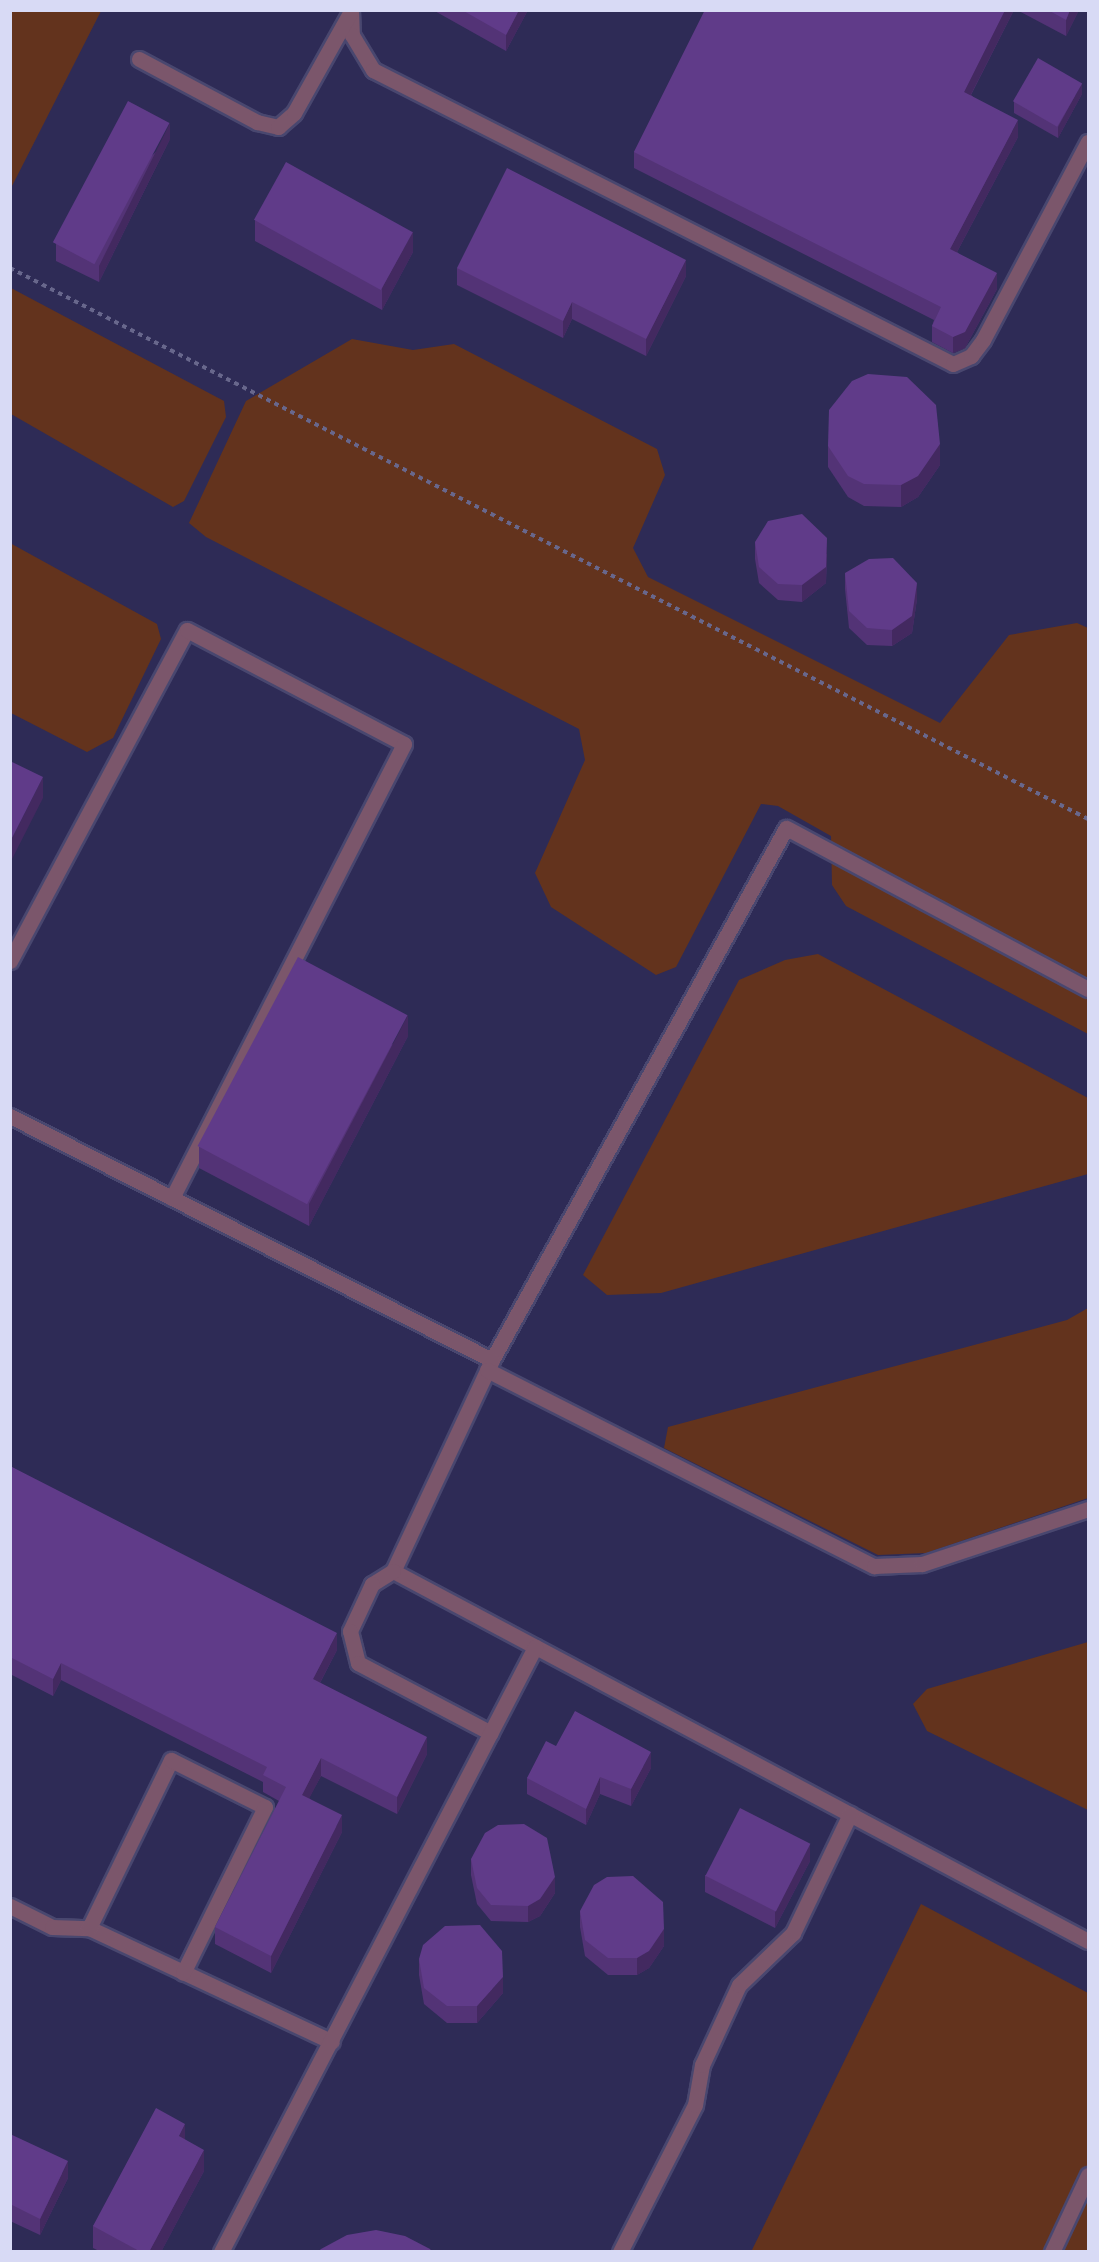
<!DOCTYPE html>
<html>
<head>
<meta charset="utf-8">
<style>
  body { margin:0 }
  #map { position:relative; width:1099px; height:2262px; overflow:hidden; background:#2e2b56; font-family:Montserrat,sans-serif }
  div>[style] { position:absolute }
  .green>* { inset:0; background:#63331d }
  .path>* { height:4px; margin-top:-2px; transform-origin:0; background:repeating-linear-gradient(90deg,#68678c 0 4.5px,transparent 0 9px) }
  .roads { filter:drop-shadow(2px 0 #49476f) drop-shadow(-2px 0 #49476f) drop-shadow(0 2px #49476f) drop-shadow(0 -2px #49476f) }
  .minor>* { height:15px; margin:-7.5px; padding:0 7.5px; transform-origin:7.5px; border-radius:7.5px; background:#7b566b }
  .wall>* { inset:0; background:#533376 }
  .shaded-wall>* { inset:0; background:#432960 }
  .building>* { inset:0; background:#603b89; transform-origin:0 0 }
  span { translate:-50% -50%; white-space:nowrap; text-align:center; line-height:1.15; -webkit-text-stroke:4.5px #17172a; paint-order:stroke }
  .frame { position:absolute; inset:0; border:12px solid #d8daf5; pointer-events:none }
</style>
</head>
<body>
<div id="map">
  <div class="green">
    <div style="clip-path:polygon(11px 10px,101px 11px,11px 188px,10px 11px)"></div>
    <div style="clip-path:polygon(11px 288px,224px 401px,226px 417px,184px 501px,173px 507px,11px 414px)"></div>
    <div style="clip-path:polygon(352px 339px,413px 350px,454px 344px,657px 449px,665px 475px,633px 548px,648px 577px,940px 723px,1009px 635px,1077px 623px,1088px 628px,1088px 1034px,846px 906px,832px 885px,831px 836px,778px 806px,761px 804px,676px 967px,656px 975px,551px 907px,535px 873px,585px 760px,579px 729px,206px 537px,189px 523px,246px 401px)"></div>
    <div style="clip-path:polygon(10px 543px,157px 624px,161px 639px,113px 738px,87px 752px,11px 713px)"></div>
    <div style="clip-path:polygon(818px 954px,1088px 1098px,1088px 1174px,661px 1293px,607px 1295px,583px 1275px,739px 980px,785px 960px)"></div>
    <div style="clip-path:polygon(1088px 1308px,1088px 1498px,926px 1553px,878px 1555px,664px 1448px,668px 1427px,1067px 1320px)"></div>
    <div style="clip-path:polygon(1088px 1642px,1088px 1810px,927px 1731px,913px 1704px,927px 1689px)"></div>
    <div style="clip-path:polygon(921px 1904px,1088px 1993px,1088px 2251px,751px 2252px)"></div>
  </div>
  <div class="path">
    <div style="left:10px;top:268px;width:1211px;rotate:27.07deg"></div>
  </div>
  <div class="roads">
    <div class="minor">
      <div style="left:351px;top:10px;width:25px;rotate:88deg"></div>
      <div style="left:352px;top:35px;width:41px;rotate:59deg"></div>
      <div style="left:373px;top:70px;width:650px;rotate:26.88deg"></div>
      <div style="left:953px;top:364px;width:20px;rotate:-24deg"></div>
      <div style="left:971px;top:356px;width:20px;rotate:-53deg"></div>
      <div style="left:983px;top:340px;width:224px;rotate:-62.1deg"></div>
      <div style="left:139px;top:59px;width:134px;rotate:28.1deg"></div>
      <div style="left:257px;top:122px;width:22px;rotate:13deg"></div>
      <div style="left:278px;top:127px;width:21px;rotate:-41deg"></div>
      <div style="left:294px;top:113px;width:117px;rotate:-60.8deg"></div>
      <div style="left:10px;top:961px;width:375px;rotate:-61.9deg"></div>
      <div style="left:187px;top:630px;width:245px;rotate:27.7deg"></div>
      <div style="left:404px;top:744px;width:510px;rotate:117.07deg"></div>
      <div style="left:1088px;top:989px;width:342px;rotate:-151.9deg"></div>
      <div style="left:786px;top:828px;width:608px;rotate:118.93deg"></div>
      <div style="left:492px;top:1360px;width:233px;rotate:115.1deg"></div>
      <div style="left:393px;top:1571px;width:787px;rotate:28.03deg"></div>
      <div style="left:10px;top:1116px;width:540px;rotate:26.85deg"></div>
      <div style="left:487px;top:1370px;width:434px;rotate:26.9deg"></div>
      <div style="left:874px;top:1566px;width:48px;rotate:-2.4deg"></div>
      <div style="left:922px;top:1564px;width:175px;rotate:-18.3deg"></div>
      <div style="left:393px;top:1571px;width:25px;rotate:148deg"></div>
      <div style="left:372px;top:1584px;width:52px;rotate:115.1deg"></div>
      <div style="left:350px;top:1631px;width:33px;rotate:76deg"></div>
      <div style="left:358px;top:1663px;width:150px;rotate:27.8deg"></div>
      <div style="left:10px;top:1906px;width:47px;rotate:26.6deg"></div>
      <div style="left:52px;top:1927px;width:37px;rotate:2deg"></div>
      <div style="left:89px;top:1928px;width:268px;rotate:25.1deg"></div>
      <div style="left:89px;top:1928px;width:187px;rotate:-64deg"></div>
      <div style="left:171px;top:1760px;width:105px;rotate:26.6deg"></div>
      <div style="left:265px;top:1807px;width:185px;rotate:116.3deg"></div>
      <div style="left:221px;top:2252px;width:682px;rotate:-62.57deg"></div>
      <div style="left:620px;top:2252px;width:165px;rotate:-63deg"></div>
      <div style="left:695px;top:2105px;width:41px;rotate:-80.1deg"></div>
      <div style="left:702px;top:2065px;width:88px;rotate:-65.2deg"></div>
      <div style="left:739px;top:1985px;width:75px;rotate:-43.9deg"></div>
      <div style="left:793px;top:1933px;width:132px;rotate:-64.4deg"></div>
      <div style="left:1052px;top:2252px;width:85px;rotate:-64.9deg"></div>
    </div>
  </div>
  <div class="wall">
    <div style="clip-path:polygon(433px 10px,528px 10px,506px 51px)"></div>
    <div style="clip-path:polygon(705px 10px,1014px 10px,971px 95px,1018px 137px,957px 252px,997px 289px,965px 348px,953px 353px,932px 342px,932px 326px,934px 320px,634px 168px,634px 152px)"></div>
    <div style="clip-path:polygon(1017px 10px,1079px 10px,1066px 36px)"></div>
    <div style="clip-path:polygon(1082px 94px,1058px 138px,1014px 113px,1014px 102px)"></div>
    <div style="clip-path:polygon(170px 139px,99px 282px,56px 261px,56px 244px)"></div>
    <div style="clip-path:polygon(255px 220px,413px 252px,382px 310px,255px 241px)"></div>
    <div style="clip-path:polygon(457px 268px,686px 276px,646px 356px,572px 319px,563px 338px,457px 285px)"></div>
    <div style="clip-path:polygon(828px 446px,940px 465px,918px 497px,901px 507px,864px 506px,848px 497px,828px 467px)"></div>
    <div style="clip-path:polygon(755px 542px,827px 554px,826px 583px,802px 602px,778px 600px,759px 583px,755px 559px)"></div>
    <div style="clip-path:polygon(845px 573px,917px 599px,912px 633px,892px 646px,867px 645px,849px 628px,845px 589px)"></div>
    <div style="clip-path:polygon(408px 1036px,309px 1226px,199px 1168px,199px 1147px)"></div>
    <div style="clip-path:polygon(10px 1466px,337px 1650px,320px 1683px,427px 1754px,397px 1814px,321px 1776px,309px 1798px,342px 1832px,271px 1973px,215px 1944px,215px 1927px,279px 1801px,263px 1792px,263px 1782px,61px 1680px,53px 1696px,10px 1674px)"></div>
    <div style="clip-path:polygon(556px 1746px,651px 1768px,631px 1806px,600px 1794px,586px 1825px,527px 1794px,527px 1778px)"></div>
    <div style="clip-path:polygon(471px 1859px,555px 1893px,540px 1916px,528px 1922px,491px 1921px,477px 1904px,471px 1875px)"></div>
    <div style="clip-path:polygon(810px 1861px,775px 1928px,705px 1892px,705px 1875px)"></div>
    <div style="clip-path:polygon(580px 1911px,664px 1946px,649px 1968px,637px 1975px,608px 1975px,585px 1956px,580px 1927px)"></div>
    <div style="clip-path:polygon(419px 1959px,503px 1993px,477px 2023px,447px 2023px,424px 2004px,419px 1975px)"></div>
    <div style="clip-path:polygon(10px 2134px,68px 2178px,40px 2235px,10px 2221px)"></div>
    <div style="clip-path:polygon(185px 2140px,204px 2171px,161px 2252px,101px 2252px,93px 2248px,93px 2226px)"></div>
  </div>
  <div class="shaded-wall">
    <div style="clip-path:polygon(519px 10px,528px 10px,506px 51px,506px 35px)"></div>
    <div style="clip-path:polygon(1005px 10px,1014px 10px,964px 108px,964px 92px)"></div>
    <div style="clip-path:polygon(1070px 10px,1079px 10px,1066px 36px,1066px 20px)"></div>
    <div style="clip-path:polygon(1082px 83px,1082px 94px,1058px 138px,1058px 127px)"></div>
    <div style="clip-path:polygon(1018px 120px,1018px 137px,950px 265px,950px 249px)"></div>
    <div style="clip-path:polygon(170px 123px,170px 139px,99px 282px,99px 266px)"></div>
    <div style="clip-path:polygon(413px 231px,413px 252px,382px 310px,382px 288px)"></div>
    <div style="clip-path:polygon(686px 260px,686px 276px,646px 356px,646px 339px)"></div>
    <div style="clip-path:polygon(997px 273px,997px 289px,965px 348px,953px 353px,953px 337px)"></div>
    <div style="clip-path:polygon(572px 302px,572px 319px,563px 338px,563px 321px)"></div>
    <div style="clip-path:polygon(940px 444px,940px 465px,918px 497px,901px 507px,901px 485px)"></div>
    <div style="clip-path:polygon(827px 538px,826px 583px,802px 602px,802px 585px)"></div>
    <div style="clip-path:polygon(917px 583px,917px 599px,912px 633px,892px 646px,892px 630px)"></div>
    <div style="clip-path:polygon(43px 777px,43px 798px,10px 863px,10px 842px)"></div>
    <div style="clip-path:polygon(408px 1015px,408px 1036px,309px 1226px,309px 1204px)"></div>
    <div style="clip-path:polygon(337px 1633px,337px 1650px,313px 1696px,313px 1679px)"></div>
    <div style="clip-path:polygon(61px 1663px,61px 1680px,53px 1696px,53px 1679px)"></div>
    <div style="clip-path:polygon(427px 1737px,427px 1754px,397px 1814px,397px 1797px)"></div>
    <div style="clip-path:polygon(651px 1752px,651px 1768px,631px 1806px,631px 1789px)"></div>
    <div style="clip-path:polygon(321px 1758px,321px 1776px,302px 1812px,302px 1795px)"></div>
    <div style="clip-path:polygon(600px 1777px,600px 1794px,586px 1825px,586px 1809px)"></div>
    <div style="clip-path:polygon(342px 1815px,342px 1832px,271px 1973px,271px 1956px)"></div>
    <div style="clip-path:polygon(810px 1844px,810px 1861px,775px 1928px,775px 1912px)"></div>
    <div style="clip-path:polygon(555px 1877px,555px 1893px,540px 1916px,528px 1922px,528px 1906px)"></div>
    <div style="clip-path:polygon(664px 1929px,664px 1946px,649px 1968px,637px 1975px,637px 1958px)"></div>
    <div style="clip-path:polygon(503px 1977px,503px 1993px,477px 2023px,477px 2006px)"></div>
    <div style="clip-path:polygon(185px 2124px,185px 2145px,179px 2136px)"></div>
    <div style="clip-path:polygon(204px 2150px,204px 2171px,161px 2252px,149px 2252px)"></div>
    <div style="clip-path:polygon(68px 2161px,68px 2178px,40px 2235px,40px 2219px)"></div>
  </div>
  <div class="building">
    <div style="clip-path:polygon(462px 10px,519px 10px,506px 35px)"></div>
    <div style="clip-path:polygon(705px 10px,1005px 10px,964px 92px,1018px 120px,950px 249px,997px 273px,965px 332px,953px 337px,932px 326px,941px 307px,634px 152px)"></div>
    <div style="clip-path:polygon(1048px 10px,1070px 10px,1066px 20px)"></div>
    <div style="left:1038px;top:58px;width:51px;height:50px;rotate:30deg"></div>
    <div style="left:128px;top:101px;width:47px;height:160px;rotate:28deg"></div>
    <div style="left:286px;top:162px;width:145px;height:66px;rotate:29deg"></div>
    <div style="clip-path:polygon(507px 168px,686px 260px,646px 339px,572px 302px,563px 321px,457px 268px)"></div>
    <div style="clip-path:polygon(868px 374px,907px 377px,936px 405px,940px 444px,918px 476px,901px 485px,864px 484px,848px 476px,828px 446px,829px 410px,852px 381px)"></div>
    <div style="clip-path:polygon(802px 514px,827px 538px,826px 567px,802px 585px,778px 584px,759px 567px,755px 542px,768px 521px)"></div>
    <div style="clip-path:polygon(893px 558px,917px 583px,912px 616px,892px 630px,867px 628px,849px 611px,845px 573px,869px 559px)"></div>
    <div style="clip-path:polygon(10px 761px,43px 777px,10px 842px)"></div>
    <div style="left:298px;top:957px;width:124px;height:214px;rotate:28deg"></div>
    <div style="clip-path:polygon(10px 1466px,337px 1633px,313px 1679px,427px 1737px,397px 1797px,321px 1758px,302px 1795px,342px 1815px,271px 1956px,215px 1927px,286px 1787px,263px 1775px,267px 1767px,61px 1663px,53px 1679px,10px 1657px)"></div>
    <div style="clip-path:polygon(575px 1711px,651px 1752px,631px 1789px,600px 1777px,586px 1809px,527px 1778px,546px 1741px,556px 1746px)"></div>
    <div style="left:740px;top:1808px;width:79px;height:76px;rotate:27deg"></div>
    <div style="clip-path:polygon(524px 1824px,547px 1838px,555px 1877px,540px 1899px,528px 1906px,491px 1905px,477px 1888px,471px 1859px,485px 1833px,498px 1825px)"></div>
    <div style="clip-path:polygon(633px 1876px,663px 1902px,664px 1929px,649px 1951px,637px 1958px,608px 1958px,585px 1940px,580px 1911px,594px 1885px,607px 1877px)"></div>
    <div style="clip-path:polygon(480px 1925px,502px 1951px,503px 1977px,477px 2006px,447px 2006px,424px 1988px,419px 1959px,423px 1945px,445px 1926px)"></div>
    <div style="clip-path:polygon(156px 2108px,185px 2124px,179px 2136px,204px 2150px,149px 2252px,141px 2252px,93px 2226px)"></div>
    <div style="clip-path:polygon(10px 2134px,68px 2161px,40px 2219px,10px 2204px)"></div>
    <div style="clip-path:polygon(376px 2230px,405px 2236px,430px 2249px,432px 2252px,318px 2252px,321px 2249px,347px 2235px)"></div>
  </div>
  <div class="frame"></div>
</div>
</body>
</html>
